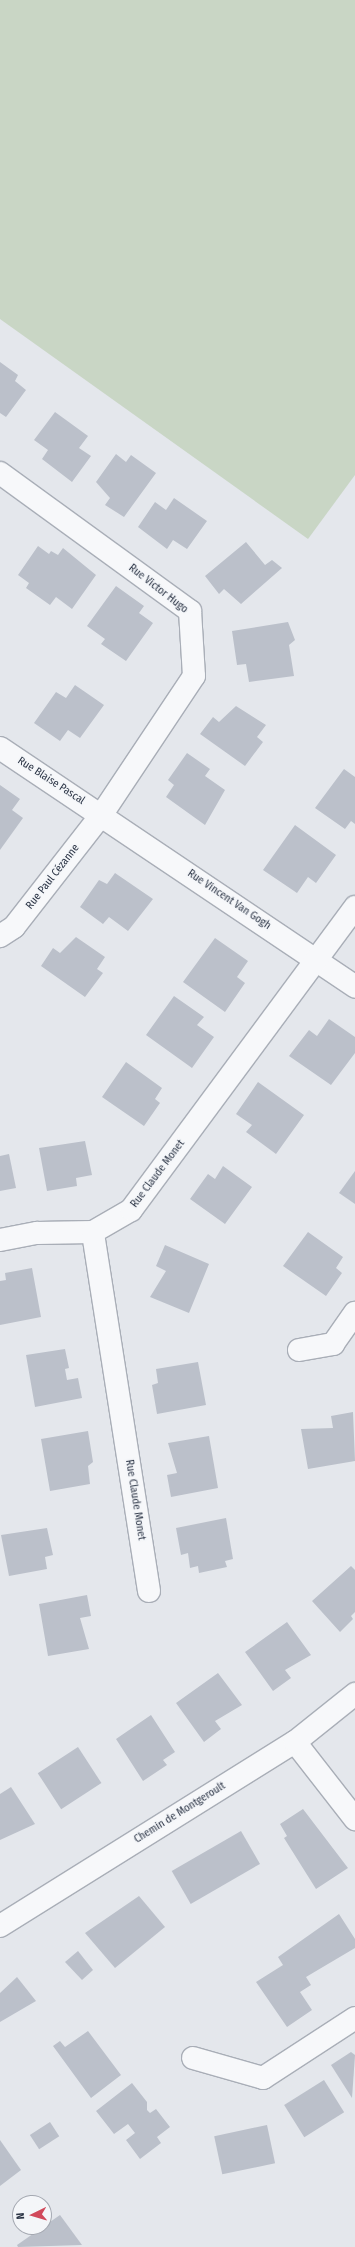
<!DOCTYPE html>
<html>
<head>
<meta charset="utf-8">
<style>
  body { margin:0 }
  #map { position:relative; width:355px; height:2247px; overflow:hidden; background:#e4e7ec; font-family:"Fira Sans Condensed",sans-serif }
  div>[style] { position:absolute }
  .green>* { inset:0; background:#c9d6c5 }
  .building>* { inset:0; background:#bbc0ca; transform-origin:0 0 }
  .roads { filter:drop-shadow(1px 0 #a9aeb7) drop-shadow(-1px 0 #a9aeb7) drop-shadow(0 1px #a9aeb7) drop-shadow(0 -1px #a9aeb7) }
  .minor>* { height:22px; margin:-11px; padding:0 11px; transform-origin:11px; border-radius:11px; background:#f7f8fa }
  .tertiary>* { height:22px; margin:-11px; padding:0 11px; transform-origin:11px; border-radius:11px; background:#f7f8fa }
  span { translate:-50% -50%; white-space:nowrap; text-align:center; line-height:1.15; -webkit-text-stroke:3px #f4f6f9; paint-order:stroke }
  .street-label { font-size:11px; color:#2b3445 }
  .north { position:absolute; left:12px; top:2195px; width:40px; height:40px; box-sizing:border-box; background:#f4f6f9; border:1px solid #a4a8b1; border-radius:50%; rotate:265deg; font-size:11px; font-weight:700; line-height:16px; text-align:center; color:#2b3445 }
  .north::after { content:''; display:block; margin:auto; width:14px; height:18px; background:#d1495b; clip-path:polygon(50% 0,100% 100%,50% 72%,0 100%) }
</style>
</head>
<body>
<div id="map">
  <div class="green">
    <div style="clip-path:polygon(0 0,355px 0,355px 475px,308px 539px,0 319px)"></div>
  </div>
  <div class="building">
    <div style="clip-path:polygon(0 362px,18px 375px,15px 381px,26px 390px,6px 417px,0 413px)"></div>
    <div style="clip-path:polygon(55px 412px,88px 436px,79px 448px,91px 456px,72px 482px,42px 459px,48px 450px,34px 440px)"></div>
    <div style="clip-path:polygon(116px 454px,126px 462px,131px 455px,156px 473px,124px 517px,105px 505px,110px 498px,96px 482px)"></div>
    <div style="clip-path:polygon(174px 498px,207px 521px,187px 549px,173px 540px,167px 549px,138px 527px,155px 502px,166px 510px)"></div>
    <div style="clip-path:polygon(246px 542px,265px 565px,272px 560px,282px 568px,241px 604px,224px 589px,219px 594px,205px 576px)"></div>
    <div style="clip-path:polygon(38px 546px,49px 554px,51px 551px,58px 555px,63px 548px,96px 575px,72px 609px,56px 597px,50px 605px,26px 588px,29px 583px,18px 575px)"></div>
    <div style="clip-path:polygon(116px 586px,144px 606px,139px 613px,153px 623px,126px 661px,101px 644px,105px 639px,87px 626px)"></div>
    <div style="clip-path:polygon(288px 622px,295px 640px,289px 645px,294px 676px,249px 682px,246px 664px,237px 665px,232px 631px)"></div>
    <div style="clip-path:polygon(75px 685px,104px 705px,80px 738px,68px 730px,60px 741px,34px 723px,56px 692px,66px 698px)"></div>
    <div style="clip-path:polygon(236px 706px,266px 725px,257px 737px,263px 742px,245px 766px,200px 734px,213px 717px,219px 722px)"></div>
    <div style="clip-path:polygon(187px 753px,210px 769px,205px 776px,225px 790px,205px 825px,166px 797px,174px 785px,168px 780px)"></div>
    <div style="clip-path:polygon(344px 769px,355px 777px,355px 824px,351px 821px,345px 829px,315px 808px)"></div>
    <div style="clip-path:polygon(0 785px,20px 799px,12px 810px,23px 818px,0 850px)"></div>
    <div style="clip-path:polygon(295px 825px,336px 855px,316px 883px,308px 877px,297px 893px,263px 870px)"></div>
    <div style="clip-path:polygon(115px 873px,153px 899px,128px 931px,109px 917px,103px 924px,80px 907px,99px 880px,107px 884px)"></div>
    <div style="clip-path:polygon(76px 937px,105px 957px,97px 969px,103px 973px,85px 997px,41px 966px,53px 948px,60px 953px)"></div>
    <div style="clip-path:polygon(215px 938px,248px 961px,237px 977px,245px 983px,225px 1012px,183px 982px)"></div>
    <div style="clip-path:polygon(174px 996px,204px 1017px,197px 1025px,214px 1037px,192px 1068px,146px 1035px)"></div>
    <div style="clip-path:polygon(329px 1019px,355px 1037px,355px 1053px,331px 1085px,289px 1056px,309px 1030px,317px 1036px)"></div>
    <div style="clip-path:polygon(126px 1062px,162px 1088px,155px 1099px,160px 1103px,144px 1126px,102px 1097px)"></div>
    <div style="clip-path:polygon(258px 1082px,304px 1115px,276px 1154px,246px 1132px,252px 1125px,236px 1114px)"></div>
    <div style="clip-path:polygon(85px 1141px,92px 1175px,76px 1178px,77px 1186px,47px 1191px,39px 1148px)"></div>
    <div style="clip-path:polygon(9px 1154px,16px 1188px,0 1191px,0 1156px)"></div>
    <div style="clip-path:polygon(223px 1166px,252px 1187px,225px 1224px,190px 1199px,208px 1174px,215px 1179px)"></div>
    <div style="clip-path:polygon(355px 1171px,355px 1204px,339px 1193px)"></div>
    <div style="clip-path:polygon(308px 1232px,343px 1257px,336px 1268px,342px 1273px,326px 1296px,283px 1266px)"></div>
    <div style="clip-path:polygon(165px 1245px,209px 1264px,189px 1313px,150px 1297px,166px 1271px,156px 1266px)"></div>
    <div style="clip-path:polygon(32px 1268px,41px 1317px,0 1325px,0 1281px,6px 1280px,5px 1273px)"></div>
    <div style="clip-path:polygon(65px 1349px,69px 1368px,65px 1369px,67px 1380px,78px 1378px,82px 1398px,35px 1407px,26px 1355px)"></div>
    <div style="clip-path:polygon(198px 1362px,206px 1405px,157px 1414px,152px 1385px,158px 1383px,156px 1369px)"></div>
    <div style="clip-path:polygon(353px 1412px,355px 1461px,308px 1469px,301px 1429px,333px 1428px,331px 1416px)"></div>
    <div style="clip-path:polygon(88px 1431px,93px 1462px,88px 1466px,90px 1484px,50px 1491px,41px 1439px)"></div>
    <div style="clip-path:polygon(209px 1436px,218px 1488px,171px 1497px,167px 1475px,177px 1473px,168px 1443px)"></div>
    <div style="clip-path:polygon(226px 1518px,233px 1559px,225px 1561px,227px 1567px,199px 1573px,198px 1566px,190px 1568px,188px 1553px,181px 1555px,176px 1528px)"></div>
    <div style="clip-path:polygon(47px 1528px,53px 1555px,45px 1557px,47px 1569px,9px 1576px,1px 1535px)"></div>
    <div style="clip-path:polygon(351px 1566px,355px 1570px,355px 1612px,351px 1616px,353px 1619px,340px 1632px,312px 1601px)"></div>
    <div style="clip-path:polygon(87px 1595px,91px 1616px,80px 1618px,89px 1649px,48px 1656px,39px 1604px)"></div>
    <div style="clip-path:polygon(287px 1622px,311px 1655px,285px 1670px,291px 1678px,273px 1691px,245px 1652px)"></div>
    <div style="clip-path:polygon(218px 1673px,242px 1705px,215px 1721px,221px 1729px,204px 1742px,176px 1703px)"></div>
    <div style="clip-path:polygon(151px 1715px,175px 1752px,163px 1760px,167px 1765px,143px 1781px,116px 1739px)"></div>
    <div style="left:78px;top:1747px;width:43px;height:48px;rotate:57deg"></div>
    <div style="clip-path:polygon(11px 1787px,35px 1824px,0 1840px,0 1794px)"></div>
    <div style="clip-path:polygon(303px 1809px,348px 1868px,316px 1889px,284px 1838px,287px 1836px,280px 1824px)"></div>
    <div style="left:241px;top:1831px;width:38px;height:80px;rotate:60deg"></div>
    <div style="clip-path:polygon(139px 1896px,165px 1927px,115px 1968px,85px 1933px)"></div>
    <div style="clip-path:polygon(339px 1914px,355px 1939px,355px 1948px,306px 1977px,311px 1985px,300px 1992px,312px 2010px,287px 2027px,256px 1982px,283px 1965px,278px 1957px)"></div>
    <div style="clip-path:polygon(78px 1951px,93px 1970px,82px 1980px,65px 1962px)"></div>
    <div style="clip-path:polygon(17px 1977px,36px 2001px,0 2022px,0 1993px)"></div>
    <div style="clip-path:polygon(88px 2031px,121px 2075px,91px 2098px,53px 2046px,60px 2041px,65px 2047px)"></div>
    <div style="clip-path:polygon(351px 2052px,355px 2055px,352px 2098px,331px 2065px)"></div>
    <div style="left:324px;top:2080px;width:38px;height:47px;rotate:58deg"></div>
    <div style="clip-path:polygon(132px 2083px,147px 2102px,147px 2110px,150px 2113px,156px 2109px,170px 2127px,157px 2137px,161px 2143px,140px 2159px,126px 2140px,135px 2133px,128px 2124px,114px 2134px,96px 2111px)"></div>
    <div style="left:50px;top:2122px;width:17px;height:24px;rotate:57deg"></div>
    <div style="left:267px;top:2125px;width:39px;height:54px;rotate:78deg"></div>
    <div style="clip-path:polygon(0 2140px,21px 2170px,0 2186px)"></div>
    <div style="clip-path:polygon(60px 2215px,82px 2245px,18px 2247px,17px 2245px)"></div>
  </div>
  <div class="roads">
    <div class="minor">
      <div style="left:0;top:473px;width:235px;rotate:36deg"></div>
      <div style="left:190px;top:611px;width:65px;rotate:86.5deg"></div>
      <div style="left:194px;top:676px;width:166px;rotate:123.7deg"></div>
      <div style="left:102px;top:814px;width:143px;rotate:127.9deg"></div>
      <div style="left:14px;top:927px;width:17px;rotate:147deg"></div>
      <div style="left:0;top:748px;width:428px;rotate:33.9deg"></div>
      <div style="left:0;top:1240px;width:38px;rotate:-11deg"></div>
      <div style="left:37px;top:1233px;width:56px;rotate:-1deg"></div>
      <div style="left:299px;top:1350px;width:35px;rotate:-10deg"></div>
      <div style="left:333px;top:1344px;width:38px;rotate:-55deg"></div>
      <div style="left:149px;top:1591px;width:363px;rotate:-98.9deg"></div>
      <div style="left:93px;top:1232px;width:44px;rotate:-30.1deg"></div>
      <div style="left:131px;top:1210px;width:377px;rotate:-53.5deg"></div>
      <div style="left:295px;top:1742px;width:98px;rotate:52.1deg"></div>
      <div style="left:193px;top:2058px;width:73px;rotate:15.9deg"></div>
      <div style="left:263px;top:2078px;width:110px;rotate:-33.1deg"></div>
    </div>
    <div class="tertiary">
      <div style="left:0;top:1926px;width:348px;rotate:-32deg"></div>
      <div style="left:295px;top:1742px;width:77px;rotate:-38.7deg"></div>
    </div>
  </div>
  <div class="street-label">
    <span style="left:158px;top:589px;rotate:38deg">Rue Victor Hugo</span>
    <span style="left:51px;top:781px;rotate:33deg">Rue Blaise Pascal</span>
    <span style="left:53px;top:877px;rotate:-52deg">Rue Paul Cézanne</span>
    <span style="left:229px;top:900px;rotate:34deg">Rue Vincent Van Gogh</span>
    <span style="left:158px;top:1174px;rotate:-53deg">Rue Claude Monet</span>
    <span style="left:135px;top:1500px;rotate:81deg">Rue Claude Monet</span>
    <span style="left:180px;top:1813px;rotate:-32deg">Chemin de Montgeroult</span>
  </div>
  <div class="north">N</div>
</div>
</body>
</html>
